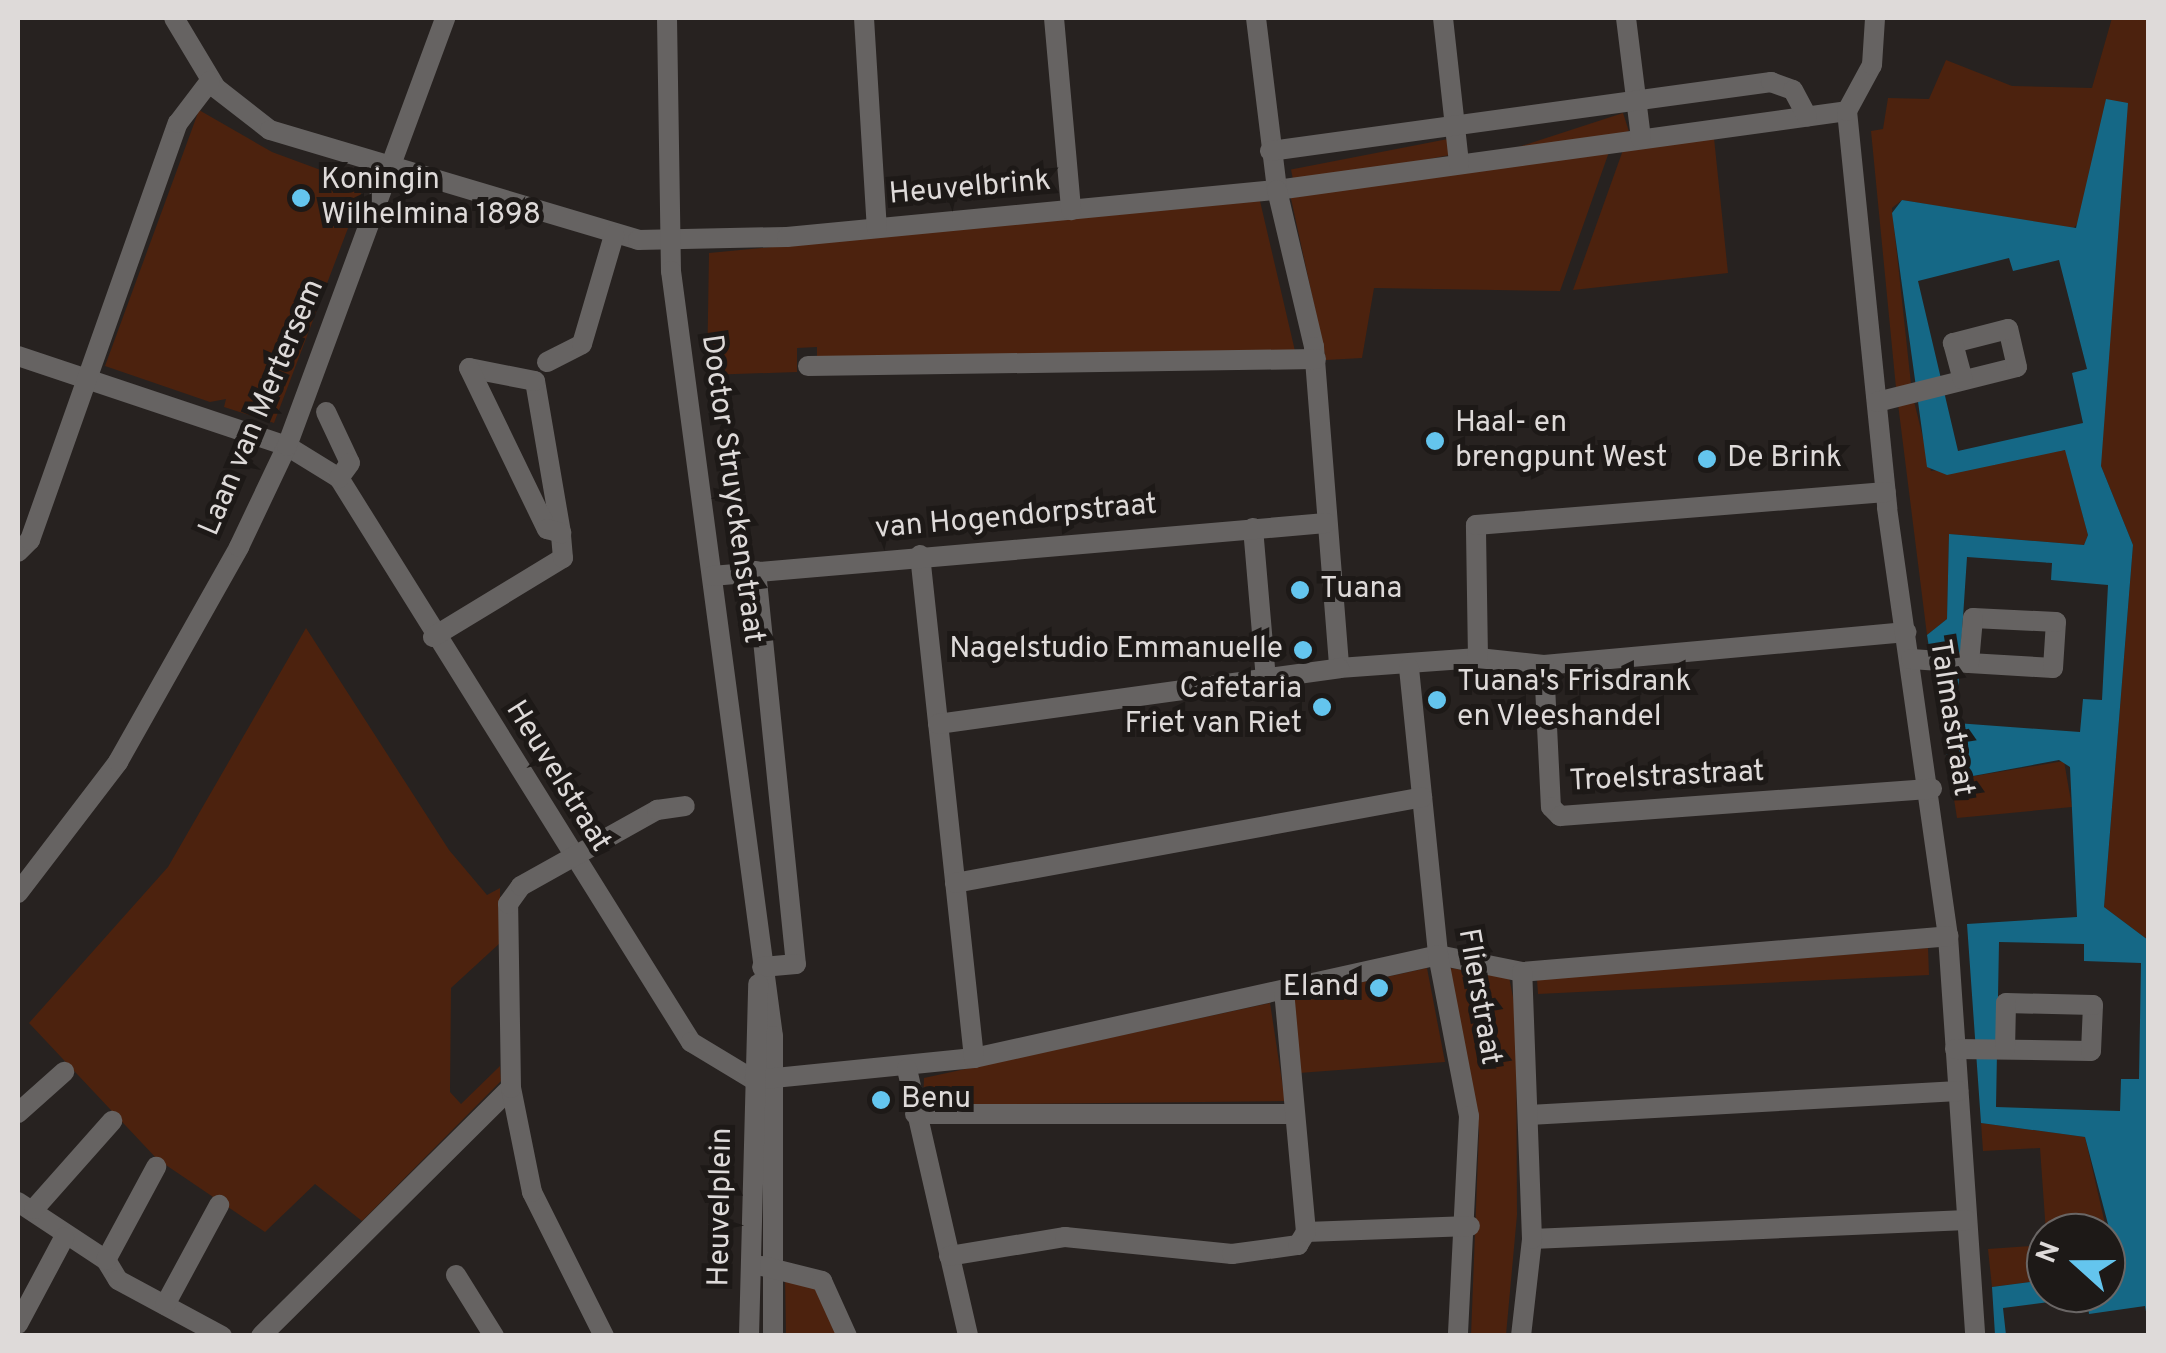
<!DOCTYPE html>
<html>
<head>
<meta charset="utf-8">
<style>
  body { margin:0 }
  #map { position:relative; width:2166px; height:1353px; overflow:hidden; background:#272220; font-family:Overpass,sans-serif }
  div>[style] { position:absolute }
  .green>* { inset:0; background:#4c220e; transform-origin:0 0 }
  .water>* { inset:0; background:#156886 }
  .minor>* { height:20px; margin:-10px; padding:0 10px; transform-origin:10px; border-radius:10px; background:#666362 }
  .dots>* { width:28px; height:28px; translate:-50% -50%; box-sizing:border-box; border:5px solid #1d1917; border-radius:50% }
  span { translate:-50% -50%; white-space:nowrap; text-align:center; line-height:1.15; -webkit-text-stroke:10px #1d1917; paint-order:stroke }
  .poi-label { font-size:30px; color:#dedad9 }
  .left { translate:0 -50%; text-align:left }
  .right { translate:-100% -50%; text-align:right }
  .street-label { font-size:30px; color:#dedad9 }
  .frame { position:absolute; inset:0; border:20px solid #dedad9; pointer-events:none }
  .north { position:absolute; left:2026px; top:1213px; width:100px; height:100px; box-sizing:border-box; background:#1d1917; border:2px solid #6a6665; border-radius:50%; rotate:291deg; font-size:28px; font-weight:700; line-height:40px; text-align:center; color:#dedad9 }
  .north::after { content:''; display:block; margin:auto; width:35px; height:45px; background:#64c5ee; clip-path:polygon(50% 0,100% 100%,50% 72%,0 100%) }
</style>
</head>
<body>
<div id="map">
  <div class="green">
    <div style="clip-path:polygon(2112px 18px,2148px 18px,2148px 940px,2104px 907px,2133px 545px,2101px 466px,2081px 221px,2072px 229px,1902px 200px,1892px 208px,1911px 384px,1896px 388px,1871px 131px,1883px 129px,1888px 98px,1929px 99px,1946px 60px,2012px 86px,2092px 88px)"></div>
    <div style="clip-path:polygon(199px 110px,272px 152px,364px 186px,274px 423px,224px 407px,226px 399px,210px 402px,105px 366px)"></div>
    <div style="left:1623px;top:113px;width:19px;height:154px;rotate:72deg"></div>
    <div style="left:1453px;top:138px;width:16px;height:165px;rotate:79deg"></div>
    <div style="clip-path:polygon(1714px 138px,1728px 273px,1573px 290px,1623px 150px)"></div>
    <div style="clip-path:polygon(1609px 152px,1560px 291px,1374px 288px,1362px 358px,1326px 360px,1290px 194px)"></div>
    <div style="clip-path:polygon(1260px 201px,1295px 351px,817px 359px,817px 347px,797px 348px,797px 372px,707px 375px,709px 253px)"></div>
    <div style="clip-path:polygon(1914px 401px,1931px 471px,2066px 450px,2088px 535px,2084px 545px,1949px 534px,1947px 619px,1927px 635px,1898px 404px)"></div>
    <div style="clip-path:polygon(306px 628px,449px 850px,487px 895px,500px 888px,500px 943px,451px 988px,450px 1092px,461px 1104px,500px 1066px,501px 1081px,362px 1221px,315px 1184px,265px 1232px,157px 1159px,29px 1023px,168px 867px)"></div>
    <div style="clip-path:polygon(2064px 761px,2072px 807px,1957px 818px,1951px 780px)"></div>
    <div style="clip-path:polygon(1928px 948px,1929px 975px,1538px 994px,1537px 979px)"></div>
    <div style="clip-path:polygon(1427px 968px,1445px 1062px,1299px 1073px,1291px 998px)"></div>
    <div style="clip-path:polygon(1450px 968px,1509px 977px,1516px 1012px,1517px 1215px,1506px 1335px,1471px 1335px,1479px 1131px)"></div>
    <div style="clip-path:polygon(1270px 1003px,1285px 1101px,923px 1105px,924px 1078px)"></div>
    <div style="clip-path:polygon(1981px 1123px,2085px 1137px,2115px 1267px,2106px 1271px,2106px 1233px,2046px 1233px,2040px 1148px,1983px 1151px)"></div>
    <div style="clip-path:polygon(2046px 1245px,2046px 1280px,1992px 1287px,1988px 1249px)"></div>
    <div style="clip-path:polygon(785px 1273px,819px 1285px,841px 1335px,786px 1335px)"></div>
  </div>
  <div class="water">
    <div style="clip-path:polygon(evenodd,2106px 99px,2128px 103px,2101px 466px,2133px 545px,2104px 907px,2148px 940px,2148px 1323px,2145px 1306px,2089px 1314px,2087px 1297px,2003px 1308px,2006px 1335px,1995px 1335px,1992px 1287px,2046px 1280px,2046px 1293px,2106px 1293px,2106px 1271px,2118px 1262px,2085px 1137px,1981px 1123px,1967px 924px,2077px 917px,2070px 767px,2059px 760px,1951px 780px,1927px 635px,1947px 619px,1949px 534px,2084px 545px,2088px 535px,2065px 450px,1947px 475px,1927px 467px,1892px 213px,1902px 200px,2076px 228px,2106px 99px,2009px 258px,2013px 271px,2059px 260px,2087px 369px,2072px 373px,2083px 423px,1958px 451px,1918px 281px,2009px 258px,2106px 99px,1967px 557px,2052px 563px,2051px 580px,2108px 585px,2102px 700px,2083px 699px,2080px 732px,1956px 723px,1967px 557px,2106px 99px,1999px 942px,2084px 944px,2084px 961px,2141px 963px,2139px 1079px,2121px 1079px,2120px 1111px,1996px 1107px,1999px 942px)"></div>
  </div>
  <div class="minor">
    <div style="left:174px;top:18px;width:82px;rotate:59deg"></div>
    <div style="left:216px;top:88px;width:68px;rotate:37.9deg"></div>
    <div style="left:270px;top:130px;width:384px;rotate:16.6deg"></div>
    <div style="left:638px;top:240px;width:149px;rotate:-1.2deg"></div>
    <div style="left:787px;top:237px;width:492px;rotate:-5.5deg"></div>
    <div style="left:1277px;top:190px;width:575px;rotate:-7.89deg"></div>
    <div style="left:667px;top:18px;width:253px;rotate:89.1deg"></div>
    <div style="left:671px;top:271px;width:772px;rotate:82.41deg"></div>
    <div style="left:773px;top:1036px;width:300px;rotate:90deg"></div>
    <div style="left:864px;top:18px;width:210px;rotate:86.5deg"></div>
    <div style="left:1054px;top:18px;width:193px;rotate:84.9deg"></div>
    <div style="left:1256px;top:18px;width:173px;rotate:83deg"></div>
    <div style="left:1277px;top:190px;width:161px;rotate:76.7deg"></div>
    <div style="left:1314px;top:347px;width:322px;rotate:85.5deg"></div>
    <div style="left:1339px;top:668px;width:139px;rotate:-4.1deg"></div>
    <div style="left:1478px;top:658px;width:66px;rotate:6.1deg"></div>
    <div style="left:1544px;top:665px;width:364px;rotate:-5.2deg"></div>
    <div style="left:1443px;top:18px;width:147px;rotate:83.7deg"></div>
    <div style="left:1626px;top:18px;width:122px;rotate:82.9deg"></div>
    <div style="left:1847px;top:111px;width:399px;rotate:84.2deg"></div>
    <div style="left:1887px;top:508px;width:432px;rotate:81.9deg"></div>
    <div style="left:1948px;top:936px;width:401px;rotate:86.1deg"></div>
    <div style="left:1847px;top:111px;width:52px;rotate:-61.5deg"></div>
    <div style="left:1872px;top:65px;width:47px;rotate:-86.3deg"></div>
    <div style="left:1270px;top:151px;width:506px;rotate:-7.84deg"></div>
    <div style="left:1771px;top:82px;width:23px;rotate:20deg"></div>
    <div style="left:1793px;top:90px;width:30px;rotate:62deg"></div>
    <div style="left:18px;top:356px;width:284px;rotate:18.5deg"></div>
    <div style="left:287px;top:446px;width:61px;rotate:31.6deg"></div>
    <div style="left:339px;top:478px;width:665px;rotate:58.03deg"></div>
    <div style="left:691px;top:1042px;width:74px;rotate:31.1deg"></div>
    <div style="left:754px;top:1080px;width:221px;rotate:-5.7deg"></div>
    <div style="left:974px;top:1058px;width:475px;rotate:-12.5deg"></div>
    <div style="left:1438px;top:955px;width:86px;rotate:11.4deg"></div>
    <div style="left:1522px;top:972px;width:428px;rotate:-4.8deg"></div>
    <div style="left:547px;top:362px;width:39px;rotate:-27deg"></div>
    <div style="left:582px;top:344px;width:114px;rotate:-73.6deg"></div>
    <div style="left:808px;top:366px;width:508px;rotate:-0.79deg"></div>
    <div style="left:1877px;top:402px;width:144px;rotate:-14deg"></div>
    <div style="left:2017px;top:367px;width:39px;rotate:-103deg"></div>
    <div style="left:2008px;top:329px;width:57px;rotate:165.7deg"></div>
    <div style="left:1953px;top:343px;width:38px;rotate:75deg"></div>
    <div style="left:326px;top:412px;width:56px;rotate:64.8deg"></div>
    <div style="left:350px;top:463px;width:19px;rotate:126deg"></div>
    <div style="left:1253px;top:528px;width:153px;rotate:85.1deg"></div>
    <div style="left:18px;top:552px;width:17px;rotate:-45deg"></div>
    <div style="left:30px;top:540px;width:442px;rotate:-70.5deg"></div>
    <div style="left:178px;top:123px;width:53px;rotate:-52.7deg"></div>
    <div style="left:920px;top:555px;width:506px;rotate:83.87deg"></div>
    <div style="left:756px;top:571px;width:395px;rotate:84.2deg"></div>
    <div style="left:796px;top:964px;width:34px;rotate:175deg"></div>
    <div style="left:712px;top:576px;width:616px;rotate:-4.93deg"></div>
    <div style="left:433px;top:637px;width:152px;rotate:-31.3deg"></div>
    <div style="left:563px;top:558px;width:25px;rotate:-95deg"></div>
    <div style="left:561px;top:533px;width:154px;rotate:-99.7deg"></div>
    <div style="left:535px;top:381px;width:67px;rotate:-168.9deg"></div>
    <div style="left:469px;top:368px;width:179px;rotate:64.2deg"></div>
    <div style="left:547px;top:529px;width:15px;rotate:16deg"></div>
    <div style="left:1478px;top:658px;width:133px;rotate:-90.9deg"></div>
    <div style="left:1476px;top:525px;width:411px;rotate:-4.6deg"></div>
    <div style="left:1911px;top:659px;width:58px;rotate:3.9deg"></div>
    <div style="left:1969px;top:663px;width:84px;rotate:3.4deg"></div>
    <div style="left:2053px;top:668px;width:46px;rotate:-86.3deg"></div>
    <div style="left:2056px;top:622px;width:83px;rotate:-177.2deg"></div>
    <div style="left:1973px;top:618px;width:45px;rotate:95.1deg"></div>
    <div style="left:1544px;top:665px;width:142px;rotate:87.2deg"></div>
    <div style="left:1551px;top:807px;width:13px;rotate:45deg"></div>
    <div style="left:1560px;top:816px;width:373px;rotate:-4.2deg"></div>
    <div style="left:1409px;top:668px;width:288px;rotate:84.2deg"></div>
    <div style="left:1438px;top:955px;width:164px;rotate:79.1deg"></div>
    <div style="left:1469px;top:1116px;width:220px;rotate:92.9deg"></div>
    <div style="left:938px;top:724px;width:405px;rotate:-7.9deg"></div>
    <div style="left:955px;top:883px;width:475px;rotate:-10.4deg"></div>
    <div style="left:18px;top:893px;width:165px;rotate:-52.6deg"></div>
    <div style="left:118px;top:762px;width:247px;rotate:-60.6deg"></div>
    <div style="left:239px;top:547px;width:112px;rotate:-64.6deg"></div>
    <div style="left:287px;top:446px;width:456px;rotate:-69.7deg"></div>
    <div style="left:1955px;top:1049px;width:136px;rotate:0.8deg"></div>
    <div style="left:2091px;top:1051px;width:46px;rotate:-87.5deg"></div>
    <div style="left:2093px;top:1005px;width:87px;rotate:-178.7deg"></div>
    <div style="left:2006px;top:1003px;width:46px;rotate:91.2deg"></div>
    <div style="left:907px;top:1069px;width:274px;rotate:77.1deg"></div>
    <div style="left:18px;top:1113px;width:62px;rotate:-41.7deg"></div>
    <div style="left:915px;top:1114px;width:378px"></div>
    <div style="left:1529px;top:1115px;width:430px;rotate:-3.2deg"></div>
    <div style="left:18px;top:1202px;width:105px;rotate:33.4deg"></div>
    <div style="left:106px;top:1260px;width:23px;rotate:59deg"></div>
    <div style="left:118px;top:1280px;width:118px;rotate:28.3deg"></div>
    <div style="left:34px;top:1209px;width:118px;rotate:-48.4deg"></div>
    <div style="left:1306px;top:1232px;width:164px;rotate:-2.1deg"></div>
    <div style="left:1532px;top:1239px;width:435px;rotate:-2.5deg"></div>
    <div style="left:949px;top:1256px;width:118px;rotate:-9.3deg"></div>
    <div style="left:1065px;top:1237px;width:168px;rotate:5.8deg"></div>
    <div style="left:1232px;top:1254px;width:67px;rotate:-7.8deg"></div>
    <div style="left:1298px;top:1245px;width:15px;rotate:-58deg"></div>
    <div style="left:1306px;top:1232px;width:243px;rotate:-95.2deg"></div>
    <div style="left:106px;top:1260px;width:106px;rotate:-61.7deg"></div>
    <div style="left:762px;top:1266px;width:62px;rotate:14deg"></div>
    <div style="left:822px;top:1281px;width:60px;rotate:65.6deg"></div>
    <div style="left:456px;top:1275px;width:72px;rotate:58.1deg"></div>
    <div style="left:165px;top:1305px;width:114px;rotate:-61.6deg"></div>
    <div style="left:18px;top:1324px;width:98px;rotate:-61.9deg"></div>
    <div style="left:261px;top:1336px;width:352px;rotate:-44.8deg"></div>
    <div style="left:604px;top:1336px;width:161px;rotate:-116.6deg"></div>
    <div style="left:532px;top:1192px;width:106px;rotate:-101.4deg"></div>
    <div style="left:511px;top:1088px;width:184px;rotate:-90.9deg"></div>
    <div style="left:508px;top:904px;width:22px;rotate:-54deg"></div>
    <div style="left:521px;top:886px;width:156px;rotate:-29.2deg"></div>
    <div style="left:657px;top:810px;width:28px;rotate:-8deg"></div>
    <div style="left:749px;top:1336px;width:352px;rotate:-88.5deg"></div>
    <div style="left:1521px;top:1336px;width:98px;rotate:-83.5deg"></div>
    <div style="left:1532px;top:1239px;width:267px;rotate:-92.1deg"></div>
  </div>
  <div class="dots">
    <div style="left:301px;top:198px;background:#64c5ee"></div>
    <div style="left:1435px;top:441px;background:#64c5ee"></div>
    <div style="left:1707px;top:459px;background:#64c5ee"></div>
    <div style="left:1300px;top:590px;background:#64c5ee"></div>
    <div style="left:1303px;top:650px;background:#64c5ee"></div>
    <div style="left:1437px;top:700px;background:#64c5ee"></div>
    <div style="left:1322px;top:707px;background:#64c5ee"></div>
    <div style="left:1379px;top:988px;background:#64c5ee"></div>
    <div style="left:881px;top:1100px;background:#64c5ee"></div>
  </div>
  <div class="poi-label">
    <span class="left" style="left:321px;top:198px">Koningin<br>Wilhelmina 1898</span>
    <span class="left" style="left:1455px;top:441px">Haal- en<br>brengpunt West</span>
    <span class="left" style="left:1727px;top:459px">De Brink</span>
    <span class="left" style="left:1320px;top:590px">Tuana</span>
    <span class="right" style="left:1283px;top:650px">Nagelstudio Emmanuelle</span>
    <span class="left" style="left:1457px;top:700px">Tuana's Frisdrank<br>en Vleeshandel</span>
    <span class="right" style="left:1302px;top:707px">Cafetaria<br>Friet van Riet</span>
    <span class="right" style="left:1359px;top:988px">Eland</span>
    <span class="left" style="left:901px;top:1100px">Benu</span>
  </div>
  <div class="street-label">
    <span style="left:970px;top:189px;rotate:-5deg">Heuvelbrink</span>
    <span style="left:263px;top:408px;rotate:-67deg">Laan van Mertersem</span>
    <span style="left:731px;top:489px;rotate:82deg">Doctor Struyckenstraat</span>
    <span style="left:1016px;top:518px;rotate:-5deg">van Hogendorpstraat</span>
    <span style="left:1950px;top:718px;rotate:81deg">Talmastraat</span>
    <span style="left:557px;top:777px;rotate:58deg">Heuvelstraat</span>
    <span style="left:1667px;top:778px;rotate:-3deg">Troelstrastraat</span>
    <span style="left:1478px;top:997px;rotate:80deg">Flierstraat</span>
    <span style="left:722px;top:1207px;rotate:-89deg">Heuvelplein</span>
  </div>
  <div class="frame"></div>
  <div class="north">N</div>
</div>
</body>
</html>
